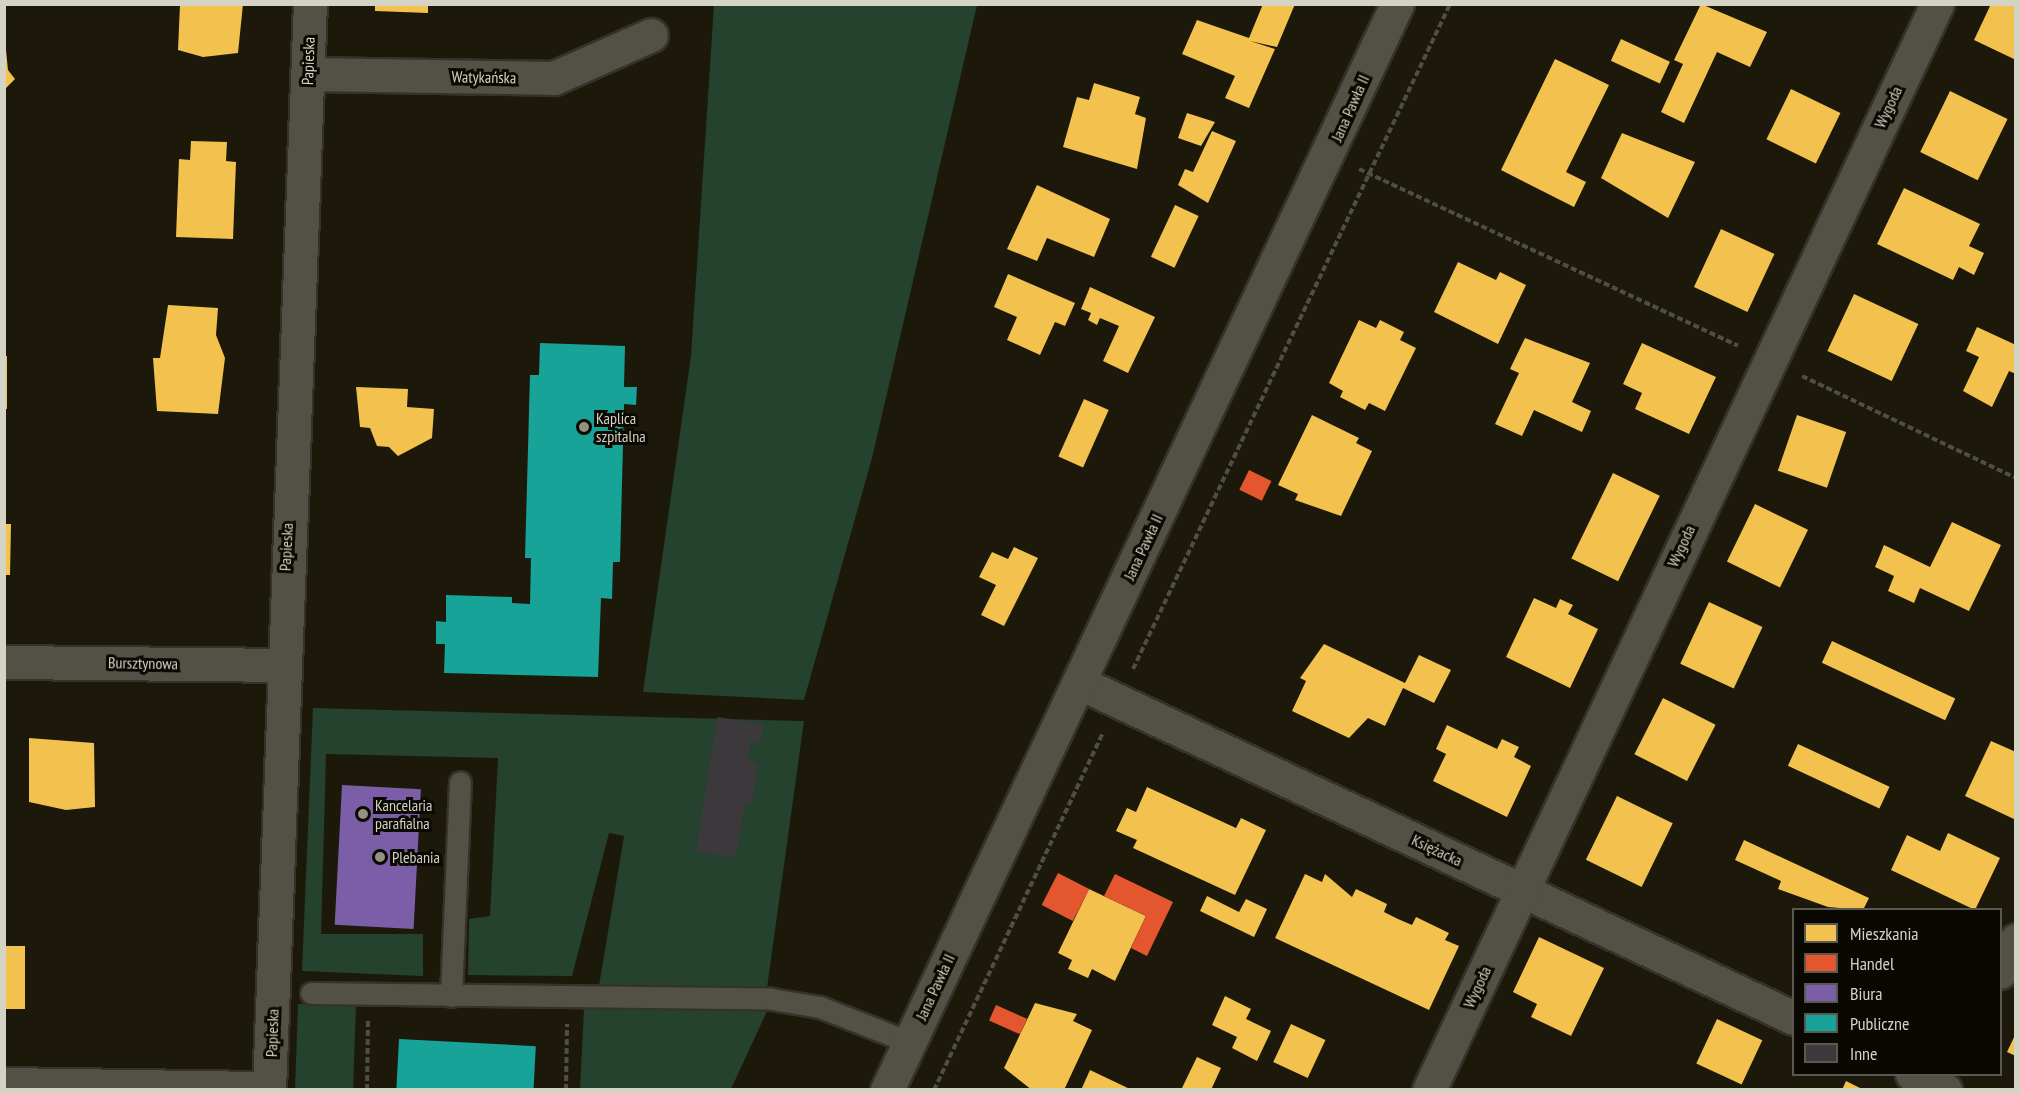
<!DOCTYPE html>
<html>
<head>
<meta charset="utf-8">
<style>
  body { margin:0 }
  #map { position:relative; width:2020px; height:1094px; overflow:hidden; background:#1c190b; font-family:"PT Sans Narrow",sans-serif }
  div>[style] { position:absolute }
  .green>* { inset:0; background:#24422e; transform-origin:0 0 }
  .homes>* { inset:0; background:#f2c14e; transform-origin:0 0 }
  .shops>* { inset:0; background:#e4572e; transform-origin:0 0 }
  .offices>* { inset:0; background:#7b5ea7; transform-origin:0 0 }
  .public>* { inset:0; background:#17a398; transform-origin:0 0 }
  .building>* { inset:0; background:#3b393c }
  .path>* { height:4px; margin-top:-2px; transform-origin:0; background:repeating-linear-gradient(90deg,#504e44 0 6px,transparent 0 9px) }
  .roads { filter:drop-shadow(2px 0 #343229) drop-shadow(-2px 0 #343229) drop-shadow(0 2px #343229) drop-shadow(0 -2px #343229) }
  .lane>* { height:21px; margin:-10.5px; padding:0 10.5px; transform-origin:10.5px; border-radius:10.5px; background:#535146 }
  .street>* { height:33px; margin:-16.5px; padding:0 16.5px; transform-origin:16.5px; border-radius:16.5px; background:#535146 }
  .secondary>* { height:33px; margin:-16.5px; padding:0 16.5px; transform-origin:16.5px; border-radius:16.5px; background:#535146 }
  .dots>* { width:16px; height:16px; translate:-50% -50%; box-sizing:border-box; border:3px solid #0a0802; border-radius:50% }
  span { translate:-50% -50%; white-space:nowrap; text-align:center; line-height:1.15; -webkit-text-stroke:6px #0a0802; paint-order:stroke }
  .street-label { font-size:16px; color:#d5d3c3 }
  .poi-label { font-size:16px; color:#d5d3c3 }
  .left { translate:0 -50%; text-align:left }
  .frame { position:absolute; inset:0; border:6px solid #d5d3c3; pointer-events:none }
  .legend { position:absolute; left:1792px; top:908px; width:210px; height:168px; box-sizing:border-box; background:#0a0802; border:2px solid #5b594f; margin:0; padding:8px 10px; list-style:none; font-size:18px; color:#d5d3c3 }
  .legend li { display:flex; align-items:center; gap:12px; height:30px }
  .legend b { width:30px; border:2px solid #5b594f }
</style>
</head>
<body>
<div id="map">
  <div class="green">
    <div style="clip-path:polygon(714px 5px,977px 5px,872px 458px,804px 700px,643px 692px,691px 356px)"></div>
    <div style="clip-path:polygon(313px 708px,804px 721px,767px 988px,599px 986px,624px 836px,609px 833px,572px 976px,468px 975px,469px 919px,490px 916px,498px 758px,326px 754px,321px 934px,423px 934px,423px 976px,302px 971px)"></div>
    <div style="left:298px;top:1004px;width:58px;height:85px;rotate:2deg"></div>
    <div style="clip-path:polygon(584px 1009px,768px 1009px,731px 1089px,580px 1090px)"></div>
  </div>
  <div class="homes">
    <div style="clip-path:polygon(243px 4px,238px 53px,203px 57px,178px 50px,180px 5px)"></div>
    <div style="clip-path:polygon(375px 4px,428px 4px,428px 13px,375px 11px)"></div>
    <div style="clip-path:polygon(1263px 4px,1295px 4px,1277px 47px,1250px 41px,1275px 49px,1249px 108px,1225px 98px,1235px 76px,1182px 54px,1197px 20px,1249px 38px)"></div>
    <div style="clip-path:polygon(1701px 4px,1767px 32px,1750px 67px,1717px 52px,1684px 123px,1661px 112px,1683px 64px,1674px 60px)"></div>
    <div style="clip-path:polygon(1991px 4px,2016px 4px,2016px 60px,1974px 40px)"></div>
    <div style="clip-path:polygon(4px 30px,8px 70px,15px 79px,4px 90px)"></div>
    <div style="left:1621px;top:39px;width:54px;height:24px;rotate:25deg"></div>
    <div style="clip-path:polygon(1555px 59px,1609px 85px,1566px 172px,1586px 182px,1574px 207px,1501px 170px)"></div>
    <div style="clip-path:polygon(1094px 83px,1140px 97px,1135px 114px,1146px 118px,1137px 169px,1063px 147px,1077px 97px,1089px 100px)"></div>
    <div style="left:1791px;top:89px;width:55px;height:56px;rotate:26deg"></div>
    <div style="left:1950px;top:91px;width:64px;height:68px;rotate:26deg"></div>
    <div style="clip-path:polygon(1187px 113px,1215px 122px,1201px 146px,1178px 138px)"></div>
    <div style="clip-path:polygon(1212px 131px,1236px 141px,1208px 203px,1178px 185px,1185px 169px,1193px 172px)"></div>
    <div style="clip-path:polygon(1622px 133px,1695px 162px,1668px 218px,1601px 178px)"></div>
    <div style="clip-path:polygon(191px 141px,227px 142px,226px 161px,236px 162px,233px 239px,176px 237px,179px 159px,190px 160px)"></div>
    <div style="clip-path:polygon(1037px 185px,1110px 219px,1094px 257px,1047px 238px,1037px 261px,1007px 249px)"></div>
    <div style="clip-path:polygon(1904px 188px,1980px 224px,1969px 246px,1984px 253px,1974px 275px,1959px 267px,1953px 280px,1877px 244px)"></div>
    <div style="left:1175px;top:205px;width:26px;height:57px;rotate:25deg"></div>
    <div style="left:1721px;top:229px;width:59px;height:64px;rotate:25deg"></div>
    <div style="clip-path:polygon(1458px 262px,1496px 280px,1500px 272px,1526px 285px,1498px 344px,1434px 312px)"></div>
    <div style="clip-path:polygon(1008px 274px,1075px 303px,1065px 326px,1055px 322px,1040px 355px,1007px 340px,1017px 317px,994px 307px)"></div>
    <div style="clip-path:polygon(1090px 287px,1155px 317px,1128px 373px,1103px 361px,1119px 326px,1100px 318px,1097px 325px,1088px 320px,1091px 313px,1081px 309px)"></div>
    <div style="left:1854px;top:294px;width:71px;height:63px;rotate:25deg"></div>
    <div style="clip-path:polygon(168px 305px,218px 308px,216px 335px,225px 358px,218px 414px,157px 411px,153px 358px,160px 358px)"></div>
    <div style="clip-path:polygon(1359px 320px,1376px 328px,1380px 320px,1404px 332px,1400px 340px,1416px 348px,1385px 411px,1369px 403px,1365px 410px,1340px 397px,1343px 391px,1329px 383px)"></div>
    <div style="clip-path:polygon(1977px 327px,2016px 345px,2016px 374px,2009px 371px,1992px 407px,1963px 391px,1979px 357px,1966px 351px)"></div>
    <div style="clip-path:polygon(1525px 338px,1590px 363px,1572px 402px,1591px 411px,1582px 432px,1534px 410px,1522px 436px,1495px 424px,1519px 373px,1510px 369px)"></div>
    <div style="clip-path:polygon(1642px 343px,1716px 377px,1689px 434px,1635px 409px,1642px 393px,1623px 384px)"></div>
    <div style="left:4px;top:356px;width:3px;height:53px"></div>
    <div style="clip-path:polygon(356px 387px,408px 389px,407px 407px,434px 409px,432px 438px,398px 456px,389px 447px,377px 446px,370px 428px,360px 427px)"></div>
    <div style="left:1084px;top:399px;width:27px;height:63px;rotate:24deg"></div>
    <div style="clip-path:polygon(1312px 415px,1359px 438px,1356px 443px,1372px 451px,1341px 516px,1295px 500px,1298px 494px,1278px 485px)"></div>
    <div style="left:1797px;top:415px;width:52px;height:59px;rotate:19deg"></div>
    <div style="left:1613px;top:473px;width:52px;height:95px;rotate:26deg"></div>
    <div style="left:1755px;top:504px;width:59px;height:64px;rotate:26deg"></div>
    <div style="clip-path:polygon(1952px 522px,2001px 545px,1969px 611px,1920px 588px,1914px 603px,1888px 591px,1894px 576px,1875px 567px,1884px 545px,1930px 567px)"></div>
    <div style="clip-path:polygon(4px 524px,11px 524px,10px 575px,4px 575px)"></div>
    <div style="clip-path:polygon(1014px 547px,1038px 558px,1004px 626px,981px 615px,996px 585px,979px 577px,992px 552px,1008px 559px)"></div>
    <div style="clip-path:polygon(1534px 598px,1556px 608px,1560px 599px,1573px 605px,1568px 614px,1598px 629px,1570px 688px,1506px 657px)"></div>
    <div style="left:1709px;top:602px;width:59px;height:68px;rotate:25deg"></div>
    <div style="left:1832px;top:641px;width:136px;height:24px;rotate:25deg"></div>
    <div style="clip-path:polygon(1324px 644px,1405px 683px,1419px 655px,1451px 670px,1434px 703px,1403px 688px,1385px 726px,1368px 718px,1349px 738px,1292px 711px,1306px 681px,1300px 678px)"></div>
    <div style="left:1663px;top:698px;width:59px;height:63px;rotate:27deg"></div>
    <div style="clip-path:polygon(1447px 725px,1497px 749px,1502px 739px,1519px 747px,1514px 757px,1531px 766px,1507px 817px,1433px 781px,1446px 754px,1436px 749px)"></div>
    <div style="clip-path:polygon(29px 738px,94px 743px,95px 807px,66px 810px,29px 802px)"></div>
    <div style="clip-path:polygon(1991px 741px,2016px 752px,2016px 820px,1965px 796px)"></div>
    <div style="left:1798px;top:744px;width:101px;height:24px;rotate:25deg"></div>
    <div style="clip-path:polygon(1147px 787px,1236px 828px,1241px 818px,1266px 830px,1235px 895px,1133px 848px,1137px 840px,1116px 831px,1127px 808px,1136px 812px)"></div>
    <div style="left:1617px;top:796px;width:62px;height:71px;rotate:26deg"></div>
    <div style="clip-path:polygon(1948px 833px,2000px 858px,1975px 910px,1891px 870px,1907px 835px,1940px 851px)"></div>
    <div style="clip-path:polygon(1744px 840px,1869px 898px,1863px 910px,1828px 907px,1778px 889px,1781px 881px,1735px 860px)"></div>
    <div style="clip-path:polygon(1305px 874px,1322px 882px,1325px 874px,1352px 897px,1356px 889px,1387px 904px,1384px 912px,1398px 919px,1412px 925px,1416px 917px,1449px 933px,1445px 940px,1459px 946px,1429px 1010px,1275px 938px)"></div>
    <div style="clip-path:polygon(1089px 889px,1146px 916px,1115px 981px,1092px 969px,1088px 978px,1068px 969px,1072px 960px,1058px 953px)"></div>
    <div style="clip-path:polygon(1207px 896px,1239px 912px,1246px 899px,1267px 909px,1254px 937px,1200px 911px)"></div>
    <div style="clip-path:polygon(1539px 937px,1604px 968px,1571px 1036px,1531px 1017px,1537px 1004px,1513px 992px)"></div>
    <div style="left:4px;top:946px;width:21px;height:63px"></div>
    <div style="clip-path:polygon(1225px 996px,1251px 1009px,1246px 1019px,1271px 1031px,1257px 1061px,1232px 1048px,1237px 1037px,1212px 1025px)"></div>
    <div style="clip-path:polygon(1035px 1003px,1077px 1014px,1073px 1021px,1092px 1030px,1064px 1090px,1032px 1090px,1004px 1068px)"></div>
    <div style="left:1717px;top:1019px;width:50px;height:49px;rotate:25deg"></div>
    <div style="left:1291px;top:1024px;width:38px;height:42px;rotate:25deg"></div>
    <div style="clip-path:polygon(2016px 1033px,2016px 1056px,2007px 1052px)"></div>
    <div style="clip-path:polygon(1197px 1057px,1221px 1068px,1211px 1090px,1181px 1090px)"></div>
    <div style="clip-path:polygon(1090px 1070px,1132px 1090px,1081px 1090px)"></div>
    <div style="clip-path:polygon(1846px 1081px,1864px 1090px,1842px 1090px)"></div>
  </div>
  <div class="shops">
    <div style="left:1249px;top:470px;width:25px;height:22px;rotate:26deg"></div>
    <div style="left:1058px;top:873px;width:35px;height:36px;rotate:27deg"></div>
    <div style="clip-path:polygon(1115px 874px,1173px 902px,1147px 956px,1131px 948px,1146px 916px,1104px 896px)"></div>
    <div style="left:996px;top:1005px;width:34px;height:17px;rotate:24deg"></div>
  </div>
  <div class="offices">
    <div style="left:342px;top:785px;width:79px;height:140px;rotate:3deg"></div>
  </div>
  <div class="public">
    <div style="clip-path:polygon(540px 343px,625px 346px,624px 387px,637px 387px,636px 405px,624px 404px,620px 562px,613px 562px,612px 599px,601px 598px,598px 677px,444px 673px,445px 644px,436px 644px,436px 621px,446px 622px,446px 595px,512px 597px,512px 603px,530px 604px,531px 558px,525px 558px,530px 375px,539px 375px)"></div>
    <div style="left:399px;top:1039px;width:137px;height:51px;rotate:3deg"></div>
  </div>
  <div class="building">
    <div style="clip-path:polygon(717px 717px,763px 724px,760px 743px,751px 741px,748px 761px,759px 763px,752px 804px,745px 803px,736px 858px,696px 852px)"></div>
  </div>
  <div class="path">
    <div style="left:1359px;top:169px;width:418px;rotate:25deg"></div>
    <div style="left:1802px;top:376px;width:237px;rotate:25.5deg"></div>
    <div style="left:1133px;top:669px;width:737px;rotate:-64.51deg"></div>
    <div style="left:367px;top:1090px;width:69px;rotate:-89.2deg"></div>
    <div style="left:566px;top:1090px;width:66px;rotate:-89.1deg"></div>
    <div style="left:934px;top:1090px;width:396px;rotate:-64.7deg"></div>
  </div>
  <div class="roads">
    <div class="lane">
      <div style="left:311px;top:993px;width:460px;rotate:0.7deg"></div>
      <div style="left:771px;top:999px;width:50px;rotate:9.3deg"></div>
      <div style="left:820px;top:1007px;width:96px;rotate:21.5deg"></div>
      <div style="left:451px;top:996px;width:214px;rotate:-87.6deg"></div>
    </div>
    <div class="street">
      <div style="left:308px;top:74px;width:246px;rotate:0.9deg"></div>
      <div style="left:554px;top:78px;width:106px;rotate:-23.9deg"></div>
      <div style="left:4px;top:662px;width:277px;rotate:0.6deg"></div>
      <div style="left:1080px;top:683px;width:789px;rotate:25.14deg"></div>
      <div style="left:2000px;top:972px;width:36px;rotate:-63deg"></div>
      <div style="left:1912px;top:1074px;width:37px;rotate:26deg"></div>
      <div style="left:4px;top:1084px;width:265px;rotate:0.9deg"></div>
      <div style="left:269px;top:1090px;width:1087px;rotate:-87.84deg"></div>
      <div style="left:1429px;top:1090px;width:1199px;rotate:-64.93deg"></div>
    </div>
    <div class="secondary">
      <div style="left:887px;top:1090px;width:1200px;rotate:-64.84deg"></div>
    </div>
  </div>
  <div class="dots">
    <div style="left:584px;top:427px;background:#949283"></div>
    <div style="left:363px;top:814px;background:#949283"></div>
    <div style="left:380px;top:857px;background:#949283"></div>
  </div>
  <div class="street-label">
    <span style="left:308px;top:61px;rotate:-88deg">Papieska</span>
    <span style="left:484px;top:77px;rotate:1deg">Watykańska</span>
    <span style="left:1888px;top:107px;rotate:-65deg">Wygoda</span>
    <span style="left:1350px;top:108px;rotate:-66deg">Jana Pawła II</span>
    <span style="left:1681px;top:546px;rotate:-65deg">Wygoda</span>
    <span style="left:286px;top:547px;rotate:-87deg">Papieska</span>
    <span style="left:1143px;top:547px;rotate:-65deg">Jana Pawła II</span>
    <span style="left:143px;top:663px;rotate:1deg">Bursztynowa</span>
    <span style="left:1437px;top:850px;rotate:25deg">Księżacka</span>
    <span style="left:935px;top:987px;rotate:-65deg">Jana Pawła II</span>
    <span style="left:1477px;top:987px;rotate:-65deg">Wygoda</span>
    <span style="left:272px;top:1033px;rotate:-88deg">Papieska</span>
  </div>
  <div class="poi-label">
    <span class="left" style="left:596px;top:427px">Kaplica<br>szpitalna</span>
    <span class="left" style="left:375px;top:814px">Kancelaria<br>parafialna</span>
    <span class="left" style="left:392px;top:857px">Plebania</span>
  </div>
  <div class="frame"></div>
  <ul class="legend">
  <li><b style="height:16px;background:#f2c14e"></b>Mieszkania</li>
  <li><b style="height:16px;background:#e4572e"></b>Handel</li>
  <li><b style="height:16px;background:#7b5ea7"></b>Biura</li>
  <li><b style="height:16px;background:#17a398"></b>Publiczne</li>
  <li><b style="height:16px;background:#3b393c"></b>Inne</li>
  </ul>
</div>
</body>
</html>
